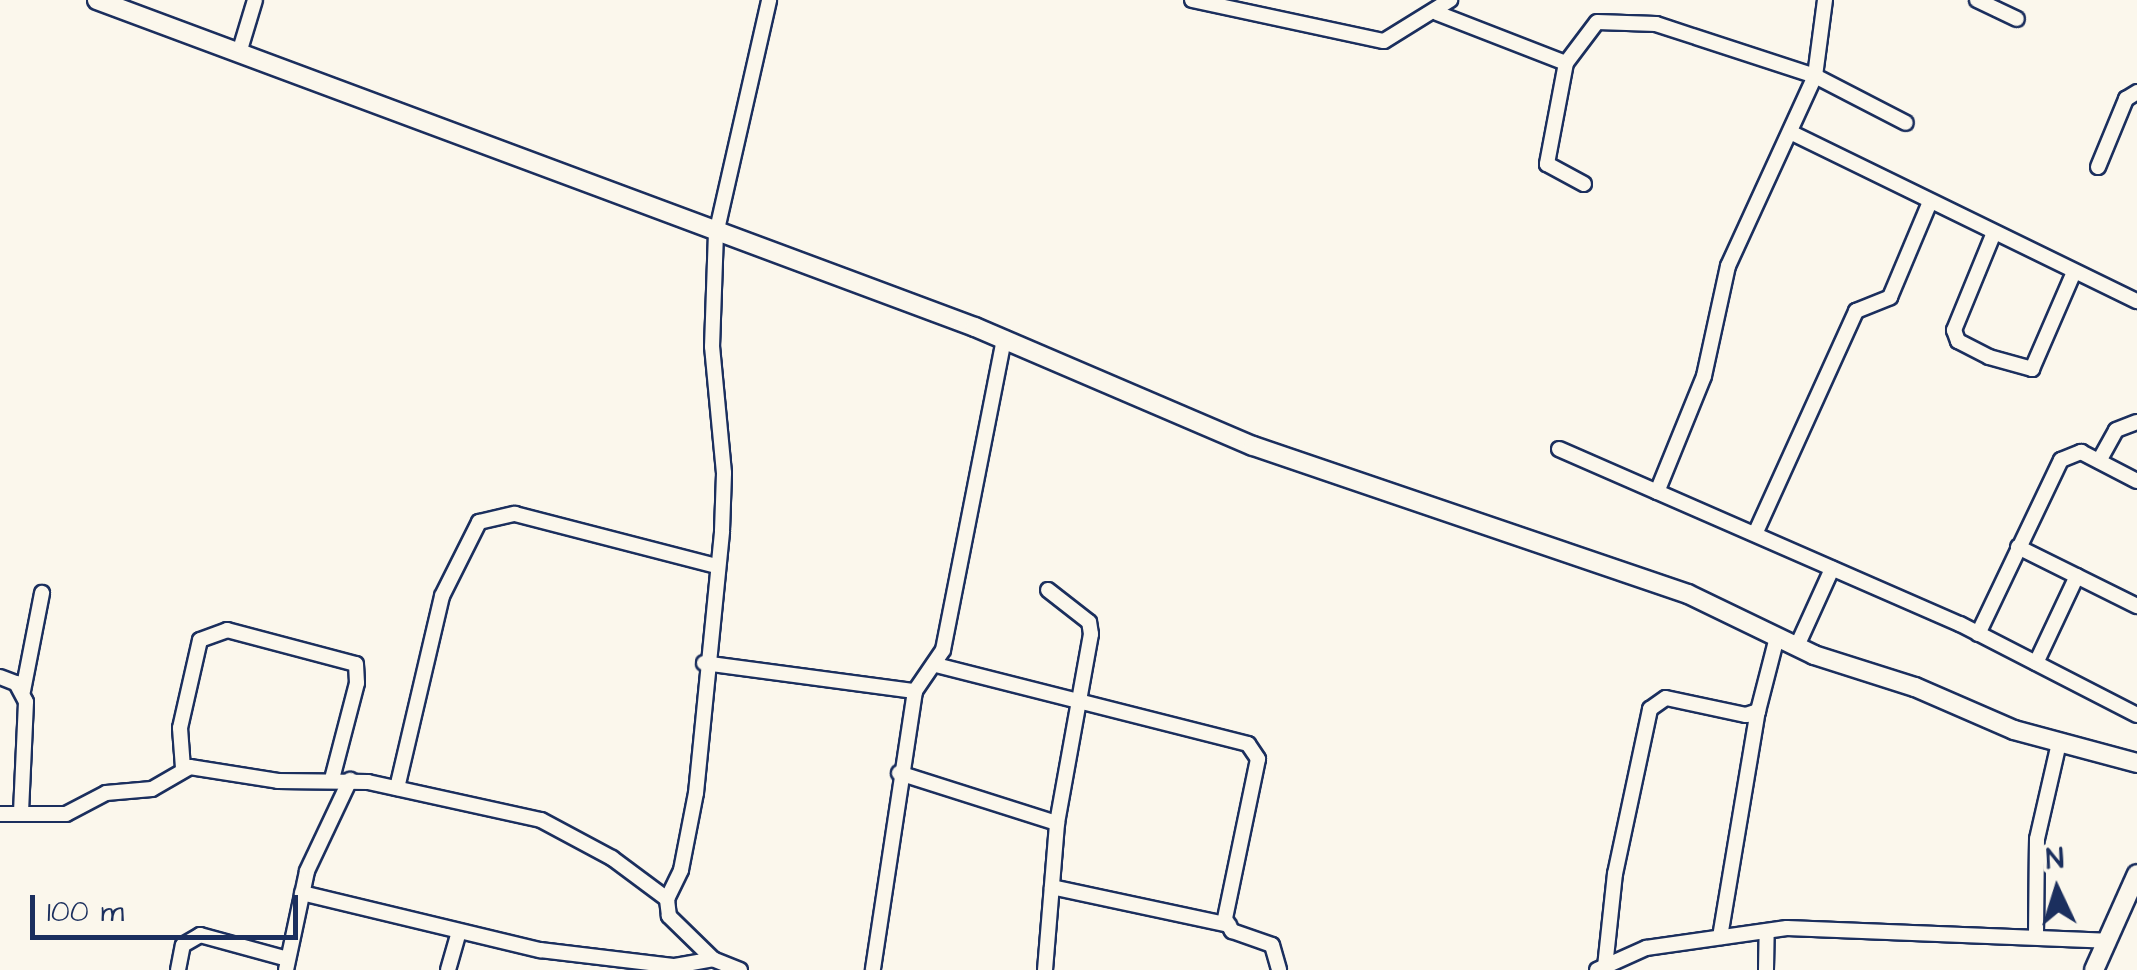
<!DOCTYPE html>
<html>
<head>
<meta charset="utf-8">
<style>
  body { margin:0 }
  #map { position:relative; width:2137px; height:970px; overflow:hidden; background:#fbf7ec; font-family:"Architects Daughter",sans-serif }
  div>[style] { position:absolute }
  .roads { filter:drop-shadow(2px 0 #1b2f5e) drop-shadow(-2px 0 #1b2f5e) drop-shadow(0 2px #1b2f5e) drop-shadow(0 -2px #1b2f5e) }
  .minor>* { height:14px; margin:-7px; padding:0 7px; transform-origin:7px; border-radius:7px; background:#fbf7ec }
  .tertiary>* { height:18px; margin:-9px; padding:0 9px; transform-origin:9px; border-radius:9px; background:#fbf7ec }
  span { translate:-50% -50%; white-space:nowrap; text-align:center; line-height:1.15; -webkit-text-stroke:10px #fbf7ec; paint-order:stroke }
  .north { position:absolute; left:2007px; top:840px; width:100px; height:100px; -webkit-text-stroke:8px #fbf7ec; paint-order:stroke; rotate:356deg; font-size:28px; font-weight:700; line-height:40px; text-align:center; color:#1b2f5e }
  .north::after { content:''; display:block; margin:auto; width:35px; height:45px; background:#1b2f5e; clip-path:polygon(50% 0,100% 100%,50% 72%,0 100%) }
  .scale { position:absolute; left:30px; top:895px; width:268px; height:45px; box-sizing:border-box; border:5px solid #1b2f5e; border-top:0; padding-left:12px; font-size:30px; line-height:35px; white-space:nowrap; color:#1b2f5e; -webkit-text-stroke:8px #fbf7ec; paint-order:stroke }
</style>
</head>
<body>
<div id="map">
  <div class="roads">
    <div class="minor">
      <div style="left:1192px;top:0;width:196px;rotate:12.1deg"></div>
      <div style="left:1384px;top:41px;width:78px;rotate:-31.8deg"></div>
      <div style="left:1977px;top:0;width:44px;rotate:25.4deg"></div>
      <div style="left:1437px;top:13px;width:138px;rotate:21.2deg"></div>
      <div style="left:1566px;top:63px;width:51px;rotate:-52.9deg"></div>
      <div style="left:1597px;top:22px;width:59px;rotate:1.9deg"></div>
      <div style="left:1656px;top:24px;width:167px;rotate:18.1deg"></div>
      <div style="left:1815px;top:76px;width:102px;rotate:27.3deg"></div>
      <div style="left:239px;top:53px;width:55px;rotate:-73.2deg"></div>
      <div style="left:1566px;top:63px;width:103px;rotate:100.7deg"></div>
      <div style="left:1547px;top:164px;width:42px;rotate:28.4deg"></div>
      <div style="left:1790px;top:132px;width:386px;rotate:26deg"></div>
      <div style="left:2098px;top:167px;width:74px;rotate:-67.6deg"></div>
      <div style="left:2126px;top:99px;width:13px;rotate:-32deg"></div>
      <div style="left:1993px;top:235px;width:103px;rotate:112.3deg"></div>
      <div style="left:1954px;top:330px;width:12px;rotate:70deg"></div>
      <div style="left:1958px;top:341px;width:35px;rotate:27deg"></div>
      <div style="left:1989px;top:357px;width:45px;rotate:15.6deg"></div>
      <div style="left:2032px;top:369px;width:106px;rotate:-66.6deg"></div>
      <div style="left:1559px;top:449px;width:438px;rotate:23.6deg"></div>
      <div style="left:1960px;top:624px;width:199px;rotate:27.2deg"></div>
      <div style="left:2099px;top:461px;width:35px;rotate:-61deg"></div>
      <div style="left:2116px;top:430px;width:22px;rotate:-21deg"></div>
      <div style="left:1657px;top:492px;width:125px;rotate:-67.9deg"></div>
      <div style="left:1704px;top:376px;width:113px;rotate:-77.7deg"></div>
      <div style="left:1728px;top:266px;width:209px;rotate:-65.4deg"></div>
      <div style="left:1815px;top:76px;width:77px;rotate:-82.5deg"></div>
      <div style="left:1755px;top:534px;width:245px;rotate:-65.6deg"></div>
      <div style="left:1856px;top:311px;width:37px;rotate:-22deg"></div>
      <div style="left:1890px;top:297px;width:101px;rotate:-67.2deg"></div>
      <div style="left:2018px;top:547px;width:133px;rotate:26.4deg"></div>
      <div style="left:1978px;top:634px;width:193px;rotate:-64.5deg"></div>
      <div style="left:2061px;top:460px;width:22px;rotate:-22deg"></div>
      <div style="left:2081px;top:452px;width:63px;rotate:27.4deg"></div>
      <div style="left:1797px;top:646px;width:85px;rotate:-65.6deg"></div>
      <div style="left:704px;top:663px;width:213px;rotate:7.6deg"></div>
      <div style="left:915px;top:691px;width:282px;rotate:98.6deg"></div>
      <div style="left:2036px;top:663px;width:96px;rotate:-64.8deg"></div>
      <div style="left:936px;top:665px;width:322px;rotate:14.2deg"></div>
      <div style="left:1248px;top:744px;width:18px;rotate:56deg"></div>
      <div style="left:1258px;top:759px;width:163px;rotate:101.7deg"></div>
      <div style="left:1225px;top:919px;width:14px;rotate:60deg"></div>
      <div style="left:1232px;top:931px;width:42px;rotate:19.3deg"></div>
      <div style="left:1272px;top:945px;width:26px;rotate:74deg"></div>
      <div style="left:0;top:677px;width:17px;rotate:21deg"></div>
      <div style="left:16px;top:683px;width:21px;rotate:62deg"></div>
      <div style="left:26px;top:702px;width:112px;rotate:92.6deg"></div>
      <div style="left:23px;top:691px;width:100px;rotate:-79deg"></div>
      <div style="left:915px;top:691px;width:50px;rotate:-55.7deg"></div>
      <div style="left:943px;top:650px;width:317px;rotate:-78.9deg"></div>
      <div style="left:183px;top:768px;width:40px;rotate:-94.3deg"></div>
      <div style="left:180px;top:728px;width:90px;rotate:-77.2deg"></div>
      <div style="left:200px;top:640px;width:29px;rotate:-20deg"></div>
      <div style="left:227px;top:630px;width:133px;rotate:14.8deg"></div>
      <div style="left:356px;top:664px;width:19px;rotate:87deg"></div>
      <div style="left:357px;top:683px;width:99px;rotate:104.6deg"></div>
      <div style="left:899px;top:773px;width:166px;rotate:17.6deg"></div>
      <div style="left:397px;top:788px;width:197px;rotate:-76.8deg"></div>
      <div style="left:442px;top:596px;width:83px;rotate:-63.4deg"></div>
      <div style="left:479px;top:522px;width:37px;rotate:-13deg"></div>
      <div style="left:515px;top:514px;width:208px;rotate:14.5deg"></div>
      <div style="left:0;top:814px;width:66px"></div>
      <div style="left:66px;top:814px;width:45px;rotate:-27.7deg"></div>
      <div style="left:106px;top:793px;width:46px;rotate:-5deg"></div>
      <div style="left:152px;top:789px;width:44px;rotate:-30.1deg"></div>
      <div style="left:190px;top:767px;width:89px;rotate:9deg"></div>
      <div style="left:278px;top:781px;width:90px;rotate:0.6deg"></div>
      <div style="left:368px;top:782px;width:177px;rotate:12.4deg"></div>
      <div style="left:541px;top:820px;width:81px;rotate:28.2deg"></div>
      <div style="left:612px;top:858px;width:69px;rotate:36.7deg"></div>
      <div style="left:1052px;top:887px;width:181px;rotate:12.1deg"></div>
      <div style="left:302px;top:893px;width:245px;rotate:13.5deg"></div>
      <div style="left:540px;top:950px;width:136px;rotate:6.8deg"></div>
      <div style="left:675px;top:966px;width:39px;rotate:-10deg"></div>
      <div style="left:2036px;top:934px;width:95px;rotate:-89.4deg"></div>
      <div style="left:2037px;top:839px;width:98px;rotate:-77.1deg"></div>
      <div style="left:1720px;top:937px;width:229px;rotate:-80.5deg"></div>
      <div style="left:1605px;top:967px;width:94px;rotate:-83.9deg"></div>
      <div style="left:1615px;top:874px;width:169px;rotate:-78deg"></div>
      <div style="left:1650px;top:709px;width:19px;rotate:-35deg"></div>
      <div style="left:1666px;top:698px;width:82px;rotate:12deg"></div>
      <div style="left:1746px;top:715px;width:13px;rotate:-18deg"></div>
      <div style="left:1758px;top:711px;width:76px;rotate:-75.6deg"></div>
      <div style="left:178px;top:970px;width:25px;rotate:-79deg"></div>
      <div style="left:183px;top:945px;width:20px;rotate:-30deg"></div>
      <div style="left:200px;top:935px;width:91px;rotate:15.3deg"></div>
      <div style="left:286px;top:970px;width:101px;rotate:-78deg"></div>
      <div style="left:307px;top:871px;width:101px;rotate:-64.7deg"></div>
      <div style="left:448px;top:970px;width:37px;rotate:-74deg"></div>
      <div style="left:740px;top:970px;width:29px;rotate:-158deg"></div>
      <div style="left:713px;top:959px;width:62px;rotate:-135.7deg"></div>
      <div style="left:669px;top:916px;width:17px;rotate:-97deg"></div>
      <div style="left:667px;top:899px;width:32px;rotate:-64deg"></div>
      <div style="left:681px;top:870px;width:78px;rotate:-79deg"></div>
      <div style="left:696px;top:793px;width:263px;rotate:-84.3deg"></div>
      <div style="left:722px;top:531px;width:58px;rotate:-88deg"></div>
      <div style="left:724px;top:473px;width:127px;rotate:-95.4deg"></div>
      <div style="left:712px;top:347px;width:113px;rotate:-88deg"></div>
      <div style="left:716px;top:234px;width:240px;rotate:-77.2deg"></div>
      <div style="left:1045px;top:970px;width:147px;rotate:-85.3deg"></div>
      <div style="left:1057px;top:823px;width:192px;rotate:-79.8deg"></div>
      <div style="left:1091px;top:634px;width:12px;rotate:-99deg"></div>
      <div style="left:1089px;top:622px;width:52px;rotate:-142deg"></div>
      <div style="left:1597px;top:970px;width:54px;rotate:-24.2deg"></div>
      <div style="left:1646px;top:948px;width:142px;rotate:-8.1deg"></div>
      <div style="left:1787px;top:928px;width:320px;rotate:2.3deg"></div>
      <div style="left:1766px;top:970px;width:39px;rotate:-89deg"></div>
    </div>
    <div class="tertiary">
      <div style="left:97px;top:0;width:937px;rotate:20.43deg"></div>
      <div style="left:975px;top:327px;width:302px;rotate:23.2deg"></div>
      <div style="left:1253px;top:446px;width:459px;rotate:18.8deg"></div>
      <div style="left:1688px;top:594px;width:140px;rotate:25.8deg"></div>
      <div style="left:1814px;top:655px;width:106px;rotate:17.6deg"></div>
      <div style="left:1915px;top:687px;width:108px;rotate:23.5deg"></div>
      <div style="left:2014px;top:730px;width:127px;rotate:15deg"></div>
      <div style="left:2094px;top:970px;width:105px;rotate:-65.9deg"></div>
    </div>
  </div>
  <div class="north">N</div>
  <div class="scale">100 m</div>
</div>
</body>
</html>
